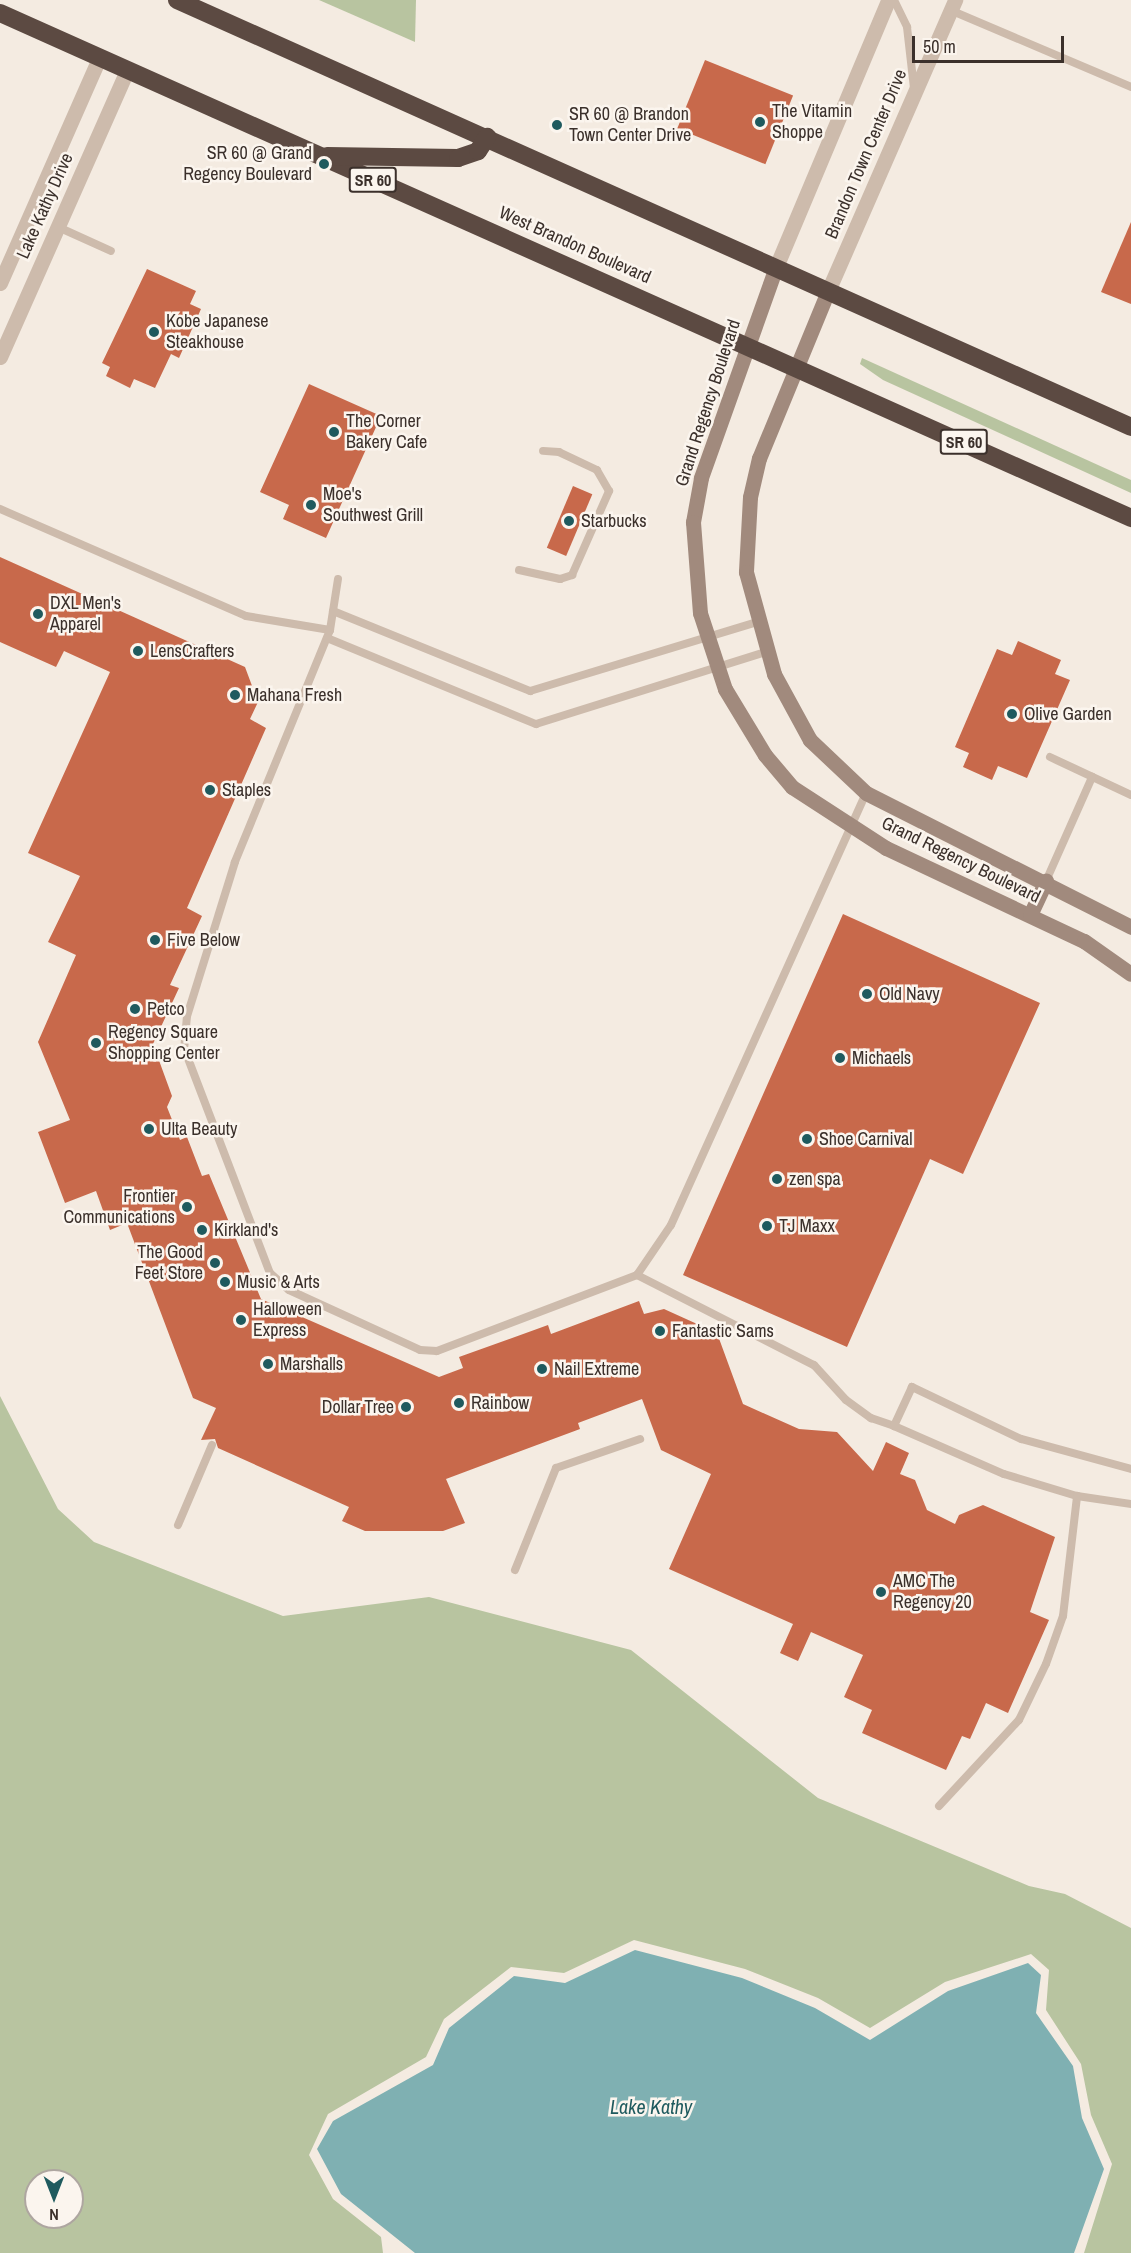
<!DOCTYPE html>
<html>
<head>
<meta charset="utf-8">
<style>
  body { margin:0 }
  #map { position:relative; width:1131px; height:2253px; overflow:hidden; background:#f4ebe1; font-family:"Archivo Narrow",sans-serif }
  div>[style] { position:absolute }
  .green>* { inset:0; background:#b8c4a0 }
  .water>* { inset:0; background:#7fb0b2 }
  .building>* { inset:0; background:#c8694b; transform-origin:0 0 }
  .lane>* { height:8px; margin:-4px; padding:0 4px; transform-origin:4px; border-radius:4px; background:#cdbbac }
  .street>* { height:15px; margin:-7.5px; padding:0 7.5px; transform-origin:7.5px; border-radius:7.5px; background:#cdbbac }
  .secondary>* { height:15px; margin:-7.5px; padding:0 7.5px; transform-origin:7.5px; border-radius:7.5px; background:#a18a7d }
  .highway>* { height:18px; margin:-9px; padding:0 9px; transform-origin:9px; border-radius:9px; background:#5c4a42 }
  .dots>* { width:16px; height:16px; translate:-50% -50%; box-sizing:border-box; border:3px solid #fbf5ee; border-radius:50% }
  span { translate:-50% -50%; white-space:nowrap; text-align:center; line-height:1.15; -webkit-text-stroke:5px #fbf5ee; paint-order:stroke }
  .shield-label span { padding:2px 4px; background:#fbf5ee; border:2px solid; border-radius:4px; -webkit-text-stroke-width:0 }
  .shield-label { font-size:16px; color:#3b302b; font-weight:700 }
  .poi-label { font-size:18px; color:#3b302b }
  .left { translate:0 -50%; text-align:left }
  .right { translate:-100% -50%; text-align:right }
  .street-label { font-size:18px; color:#3b302b }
  .water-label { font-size:20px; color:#1f5a5e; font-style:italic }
  .north { position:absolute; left:24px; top:2169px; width:60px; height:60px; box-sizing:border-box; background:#fbf5ee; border:2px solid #aea6a0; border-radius:50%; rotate:180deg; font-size:16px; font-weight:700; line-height:24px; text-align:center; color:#3b302b }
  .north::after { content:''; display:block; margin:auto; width:21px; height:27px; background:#1f5a5e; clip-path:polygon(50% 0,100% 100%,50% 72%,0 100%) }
  .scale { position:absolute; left:912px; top:36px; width:152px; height:27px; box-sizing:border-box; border:3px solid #3b302b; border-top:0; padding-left:8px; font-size:18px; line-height:21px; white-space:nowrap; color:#3b302b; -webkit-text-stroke:4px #fbf5ee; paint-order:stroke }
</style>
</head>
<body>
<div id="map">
  <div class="green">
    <div style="clip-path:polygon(319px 0,416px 0,415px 42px)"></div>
    <div style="clip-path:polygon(862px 358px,1131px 480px,1131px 493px,883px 380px,860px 364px)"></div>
    <div style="clip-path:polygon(evenodd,0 1396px,58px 1509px,94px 1542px,283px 1616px,429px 1597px,631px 1650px,818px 1798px,1029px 1886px,1065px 1894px,1131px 1928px,1131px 2253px,1084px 2253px,1112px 2164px,1091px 2115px,1081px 2064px,1046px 2010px,1049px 1970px,1031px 1954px,945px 1982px,870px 2028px,818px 1998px,745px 1969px,634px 1940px,564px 1973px,511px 1967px,444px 2019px,426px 2057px,328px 2114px,309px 2155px,333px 2199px,381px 2237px,383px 2253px,0 2253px,0 1396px,36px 2181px,72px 2181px,72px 2217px,36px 2217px,36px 2181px)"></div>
  </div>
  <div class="water">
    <div style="clip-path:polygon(635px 1950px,742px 1978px,815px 2008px,870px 2040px,948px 1991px,1028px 1963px,1041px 1975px,1036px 2013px,1073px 2066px,1082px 2118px,1104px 2169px,1074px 2253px,415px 2253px,341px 2194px,317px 2149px,333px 2121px,433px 2065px,449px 2028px,514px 1976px,565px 1983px)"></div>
  </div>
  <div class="building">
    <div style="left:705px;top:60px;width:95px;height:74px;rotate:22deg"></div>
    <div style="clip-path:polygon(1131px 222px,1131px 304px,1101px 292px)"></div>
    <div style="clip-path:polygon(147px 269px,196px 291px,190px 304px,201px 309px,179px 358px,171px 354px,155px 388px,134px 379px,130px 388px,106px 376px,110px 367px,102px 363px)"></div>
    <div style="clip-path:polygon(309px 384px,381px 416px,326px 538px,283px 519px,289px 505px,260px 492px)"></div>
    <div style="left:573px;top:486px;width:21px;height:67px;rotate:23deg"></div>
    <div style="clip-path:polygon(0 557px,245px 667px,258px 702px,250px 719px,266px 728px,187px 908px,202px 916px,170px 985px,179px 988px,153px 1044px,172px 1096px,167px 1107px,180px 1140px,187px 1137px,202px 1176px,209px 1174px,261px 1299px,439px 1377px,463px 1368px,459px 1357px,548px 1325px,551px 1334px,639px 1301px,644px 1314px,664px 1309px,717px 1333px,743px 1404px,799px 1429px,837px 1432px,873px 1471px,886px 1442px,909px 1453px,900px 1474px,915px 1480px,927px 1510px,955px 1524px,959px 1515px,983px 1505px,1055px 1537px,1030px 1612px,1049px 1620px,1008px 1713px,986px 1703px,970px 1739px,962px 1736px,946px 1770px,862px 1733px,872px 1710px,844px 1697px,863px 1655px,811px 1632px,798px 1661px,780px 1653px,793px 1624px,669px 1569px,711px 1474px,661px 1450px,642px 1399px,578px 1423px,580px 1429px,446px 1479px,465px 1523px,443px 1531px,365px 1531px,342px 1521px,349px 1507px,218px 1448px,215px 1439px,201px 1440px,216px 1408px,193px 1398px,127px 1223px,110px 1230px,96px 1191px,65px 1203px,38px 1132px,70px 1120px,38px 1042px,76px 955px,48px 942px,80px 876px,28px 853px,110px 672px,64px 651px,56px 667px,0 642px)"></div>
    <div style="clip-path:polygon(1018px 641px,1061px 660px,1055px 674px,1070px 680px,1027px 778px,998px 766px,992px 780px,963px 767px,969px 753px,955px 747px,997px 649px,1012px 655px)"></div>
    <div style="clip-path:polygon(843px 914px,1040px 1003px,963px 1174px,930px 1159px,847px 1347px,683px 1275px)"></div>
  </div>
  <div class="lane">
    <div style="left:894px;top:0;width:30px;rotate:64deg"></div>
    <div style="left:907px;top:27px;width:61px;rotate:83.5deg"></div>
    <div style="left:950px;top:10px;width:197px;rotate:23deg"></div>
    <div style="left:58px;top:227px;width:58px;rotate:24.4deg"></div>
    <div style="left:0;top:509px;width:268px;rotate:23.5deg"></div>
    <div style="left:246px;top:616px;width:85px;rotate:9.5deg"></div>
    <div style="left:519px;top:570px;width:42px;rotate:12.4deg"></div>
    <div style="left:560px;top:579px;width:13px;rotate:-18deg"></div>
    <div style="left:572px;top:575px;width:92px;rotate:-66.2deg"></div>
    <div style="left:609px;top:491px;width:24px;rotate:-120deg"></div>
    <div style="left:597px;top:470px;width:42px;rotate:-154.7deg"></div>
    <div style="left:559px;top:452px;width:16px;rotate:-176deg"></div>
    <div style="left:338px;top:579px;width:52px;rotate:98.9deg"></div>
    <div style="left:330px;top:630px;width:251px;rotate:112.3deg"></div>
    <div style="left:235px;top:862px;width:161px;rotate:107.3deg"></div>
    <div style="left:187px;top:1016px;width:32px;rotate:95deg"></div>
    <div style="left:184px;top:1048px;width:241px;rotate:69.1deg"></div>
    <div style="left:270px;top:1273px;width:25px;rotate:42deg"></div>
    <div style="left:289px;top:1290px;width:144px;rotate:24.6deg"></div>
    <div style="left:420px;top:1350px;width:17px;rotate:3deg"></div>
    <div style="left:437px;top:1351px;width:214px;rotate:-20.8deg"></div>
    <div style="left:637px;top:1275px;width:60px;rotate:-55.8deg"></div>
    <div style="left:671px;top:1225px;width:474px;rotate:-65.7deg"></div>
    <div style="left:333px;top:611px;width:213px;rotate:22.1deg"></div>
    <div style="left:530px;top:691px;width:237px;rotate:-16.9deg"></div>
    <div style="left:327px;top:638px;width:226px;rotate:22.4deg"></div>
    <div style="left:536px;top:724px;width:241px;rotate:-17.4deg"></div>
    <div style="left:1050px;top:757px;width:89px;rotate:25.1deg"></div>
    <div style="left:1046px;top:881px;width:114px;rotate:-66.1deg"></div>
    <div style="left:637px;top:1275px;width:199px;rotate:27deg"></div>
    <div style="left:814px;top:1365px;width:47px;rotate:47.6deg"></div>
    <div style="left:846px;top:1400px;width:31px;rotate:36deg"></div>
    <div style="left:871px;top:1418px;width:24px;rotate:19deg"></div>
    <div style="left:1131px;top:1469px;width:114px;rotate:-164.7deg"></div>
    <div style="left:1021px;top:1439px;width:121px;rotate:-154.5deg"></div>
    <div style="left:912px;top:1387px;width:43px;rotate:114.8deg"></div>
    <div style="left:894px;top:1426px;width:120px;rotate:23.6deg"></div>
    <div style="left:1004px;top:1474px;width:76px;rotate:16.8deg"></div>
    <div style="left:1077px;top:1496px;width:55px;rotate:8.4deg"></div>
    <div style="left:178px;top:1525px;width:87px;rotate:-67deg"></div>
    <div style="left:515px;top:1570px;width:110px;rotate:-68.1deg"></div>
    <div style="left:556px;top:1468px;width:89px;rotate:-19deg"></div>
    <div style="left:939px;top:1806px;width:117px;rotate:-47.1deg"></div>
    <div style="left:1019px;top:1720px;width:62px;rotate:-64.3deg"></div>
    <div style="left:1046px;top:1664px;width:51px;rotate:-70.5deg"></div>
    <div style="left:1063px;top:1616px;width:121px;rotate:-83.3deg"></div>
  </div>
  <div class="street">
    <div style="left:776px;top:267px;width:290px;rotate:-67.2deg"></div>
    <div style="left:0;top:283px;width:245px;rotate:-66.2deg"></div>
    <div style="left:828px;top:291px;width:318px;rotate:-66.4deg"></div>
    <div style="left:0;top:357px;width:313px;rotate:-66.1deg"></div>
  </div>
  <div class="secondary">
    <div style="left:776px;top:267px;width:224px;rotate:109.6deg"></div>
    <div style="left:701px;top:478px;width:45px;rotate:100.3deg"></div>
    <div style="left:693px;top:522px;width:91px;rotate:85.6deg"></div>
    <div style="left:700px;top:613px;width:80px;rotate:71.8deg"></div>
    <div style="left:725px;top:689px;width:77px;rotate:58.8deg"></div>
    <div style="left:765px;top:755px;width:42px;rotate:49.8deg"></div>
    <div style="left:792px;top:787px;width:112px;rotate:33deg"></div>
    <div style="left:886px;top:848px;width:219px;rotate:25.2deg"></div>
    <div style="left:1084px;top:941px;width:57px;rotate:35.1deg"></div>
    <div style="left:828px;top:291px;width:181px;rotate:112.4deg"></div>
    <div style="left:759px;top:458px;width:40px;rotate:103deg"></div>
    <div style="left:750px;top:497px;width:75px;rotate:93.1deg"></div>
    <div style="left:746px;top:572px;width:106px;rotate:74.6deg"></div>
    <div style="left:774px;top:674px;width:75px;rotate:61.4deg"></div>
    <div style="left:810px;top:740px;width:77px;rotate:43.4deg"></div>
    <div style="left:866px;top:793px;width:297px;rotate:26.8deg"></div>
    <div style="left:1030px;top:915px;width:38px;rotate:-65deg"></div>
  </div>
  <div class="highway">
    <div style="left:177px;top:0;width:1045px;rotate:24.11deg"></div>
    <div style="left:0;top:13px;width:1239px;rotate:24.06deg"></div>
    <div style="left:327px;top:156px;width:131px;rotate:0.9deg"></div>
    <div style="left:458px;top:158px;width:21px;rotate:-19deg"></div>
    <div style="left:478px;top:151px;width:17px;rotate:-57deg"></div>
  </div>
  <div class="dots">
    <div style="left:760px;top:122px;background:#1f5a5e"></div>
    <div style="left:557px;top:125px;background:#1f5a5e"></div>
    <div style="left:324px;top:164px;background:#1f5a5e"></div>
    <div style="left:154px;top:332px;background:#1f5a5e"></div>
    <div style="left:334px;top:432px;background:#1f5a5e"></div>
    <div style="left:311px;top:505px;background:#1f5a5e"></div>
    <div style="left:569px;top:521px;background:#1f5a5e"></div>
    <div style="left:38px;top:614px;background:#1f5a5e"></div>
    <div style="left:138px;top:651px;background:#1f5a5e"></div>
    <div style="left:235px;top:695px;background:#1f5a5e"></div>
    <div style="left:1012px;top:714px;background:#1f5a5e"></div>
    <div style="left:210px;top:790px;background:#1f5a5e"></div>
    <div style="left:155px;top:940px;background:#1f5a5e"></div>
    <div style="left:867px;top:994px;background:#1f5a5e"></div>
    <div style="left:135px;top:1009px;background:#1f5a5e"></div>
    <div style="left:96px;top:1043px;background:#1f5a5e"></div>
    <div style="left:840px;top:1058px;background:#1f5a5e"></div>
    <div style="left:149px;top:1129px;background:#1f5a5e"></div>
    <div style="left:807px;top:1139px;background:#1f5a5e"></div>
    <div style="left:777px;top:1179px;background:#1f5a5e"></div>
    <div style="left:187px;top:1207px;background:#1f5a5e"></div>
    <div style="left:767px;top:1226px;background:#1f5a5e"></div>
    <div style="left:202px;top:1230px;background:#1f5a5e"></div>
    <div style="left:215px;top:1263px;background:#1f5a5e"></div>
    <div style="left:225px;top:1282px;background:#1f5a5e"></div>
    <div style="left:241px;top:1320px;background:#1f5a5e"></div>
    <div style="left:660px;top:1331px;background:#1f5a5e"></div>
    <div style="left:268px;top:1364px;background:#1f5a5e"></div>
    <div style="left:542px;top:1369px;background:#1f5a5e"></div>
    <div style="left:459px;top:1403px;background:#1f5a5e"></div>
    <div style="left:406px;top:1407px;background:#1f5a5e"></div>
    <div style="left:881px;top:1592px;background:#1f5a5e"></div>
  </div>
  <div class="shield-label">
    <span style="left:373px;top:180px">SR 60</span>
    <span style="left:964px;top:442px">SR 60</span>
  </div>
  <div class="poi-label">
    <span class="left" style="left:772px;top:122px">The Vitamin<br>Shoppe</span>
    <span class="left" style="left:569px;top:125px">SR 60 @ Brandon<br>Town Center Drive</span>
    <span class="right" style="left:312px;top:164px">SR 60 @ Grand<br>Regency Boulevard</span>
    <span class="left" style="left:166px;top:332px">Kobe Japanese<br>Steakhouse</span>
    <span class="left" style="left:346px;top:432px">The Corner<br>Bakery Cafe</span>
    <span class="left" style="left:323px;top:505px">Moe's<br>Southwest Grill</span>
    <span class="left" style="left:581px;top:521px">Starbucks</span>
    <span class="left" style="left:50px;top:614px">DXL Men's<br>Apparel</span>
    <span class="left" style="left:150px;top:651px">LensCrafters</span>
    <span class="left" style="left:247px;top:695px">Mahana Fresh</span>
    <span class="left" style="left:1024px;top:714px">Olive Garden</span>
    <span class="left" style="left:222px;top:790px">Staples</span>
    <span class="left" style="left:167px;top:940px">Five Below</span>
    <span class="left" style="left:879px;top:994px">Old Navy</span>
    <span class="left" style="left:147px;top:1009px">Petco</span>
    <span class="left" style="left:108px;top:1043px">Regency Square<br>Shopping Center</span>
    <span class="left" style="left:852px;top:1058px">Michaels</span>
    <span class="left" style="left:161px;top:1129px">Ulta Beauty</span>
    <span class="left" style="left:819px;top:1139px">Shoe Carnival</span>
    <span class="left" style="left:789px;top:1179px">zen spa</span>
    <span class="right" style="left:175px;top:1207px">Frontier<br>Communications</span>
    <span class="left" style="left:779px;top:1226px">TJ Maxx</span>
    <span class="left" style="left:214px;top:1230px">Kirkland's</span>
    <span class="right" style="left:203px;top:1263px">The Good<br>Feet Store</span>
    <span class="left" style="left:237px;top:1282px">Music &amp; Arts</span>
    <span class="left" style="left:253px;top:1320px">Halloween<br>Express</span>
    <span class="left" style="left:672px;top:1331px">Fantastic Sams</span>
    <span class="left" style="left:280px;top:1364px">Marshalls</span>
    <span class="left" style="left:554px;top:1369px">Nail Extreme</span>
    <span class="left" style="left:471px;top:1403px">Rainbow</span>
    <span class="right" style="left:394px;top:1407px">Dollar Tree</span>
    <span class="left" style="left:893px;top:1592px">AMC The<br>Regency 20</span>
  </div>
  <div class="street-label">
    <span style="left:866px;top:154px;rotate:-67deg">Brandon Town Center Drive</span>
    <span style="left:45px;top:206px;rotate:-66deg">Lake Kathy Drive</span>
    <span style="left:575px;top:245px;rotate:24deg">West Brandon Boulevard</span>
    <span style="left:708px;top:403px;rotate:-72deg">Grand Regency Boulevard</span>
    <span style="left:961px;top:860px;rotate:26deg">Grand Regency Boulevard</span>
  </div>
  <div class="water-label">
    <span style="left:651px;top:2106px">Lake Kathy</span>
  </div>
  <div class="north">N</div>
  <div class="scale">50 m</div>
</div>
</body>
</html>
